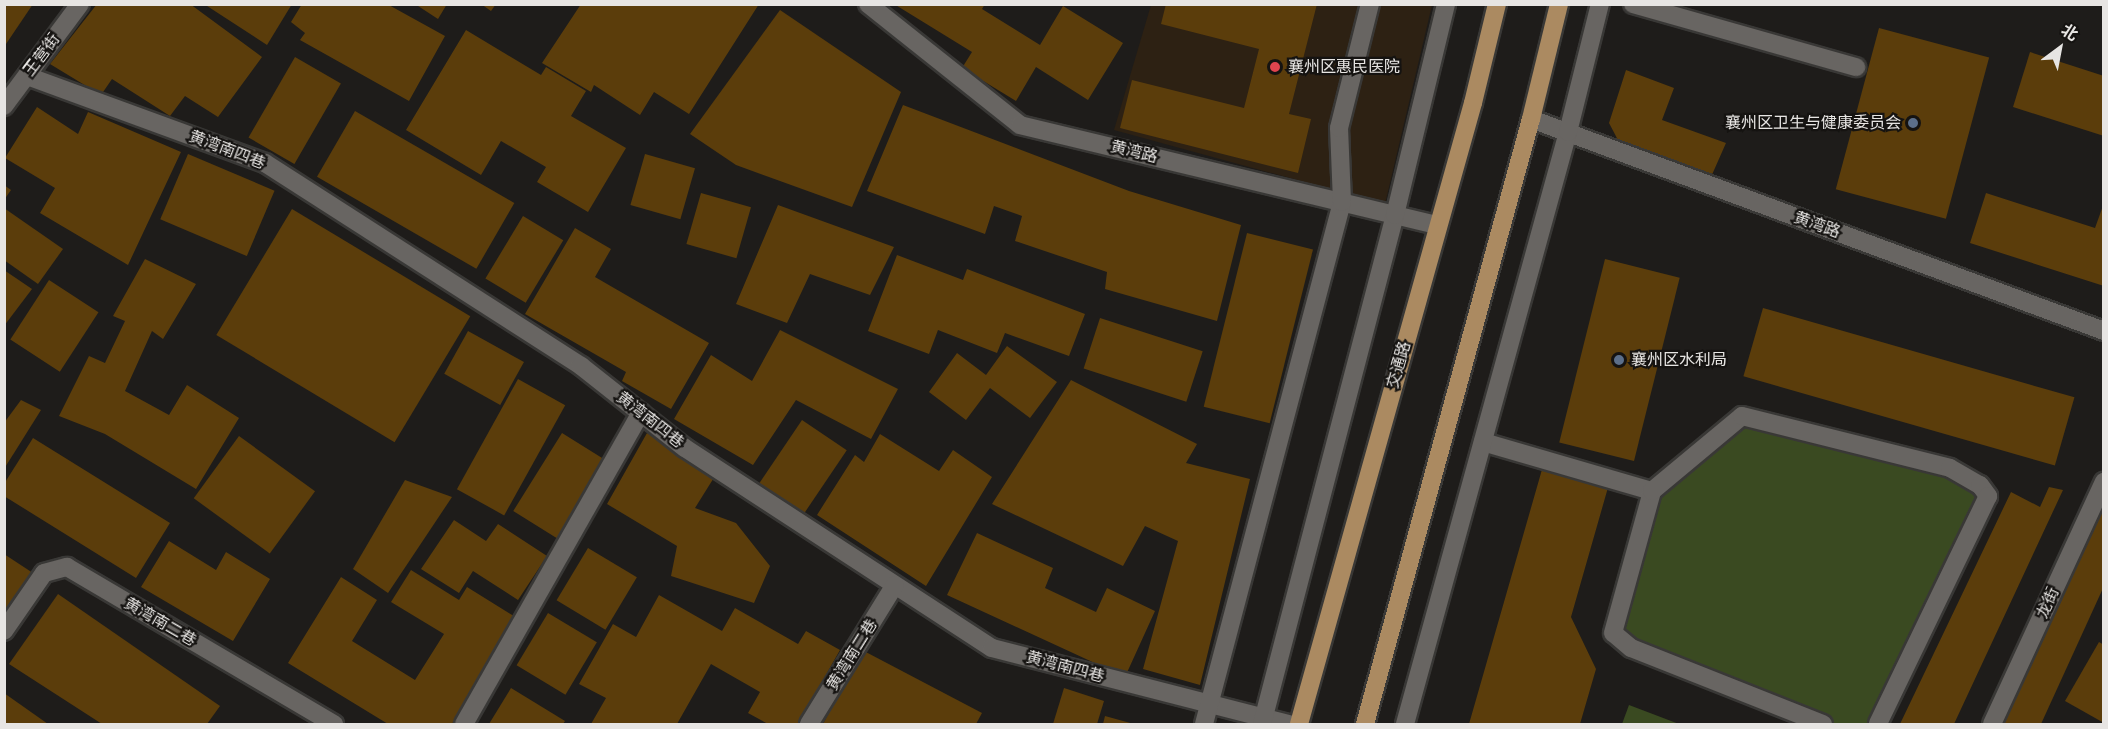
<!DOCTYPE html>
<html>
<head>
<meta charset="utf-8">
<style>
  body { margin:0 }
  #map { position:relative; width:2108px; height:729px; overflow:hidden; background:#1e1c1a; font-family:"Varela Round","Noto Sans SC",sans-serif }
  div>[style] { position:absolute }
  .medical>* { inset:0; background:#2d2113 }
  .green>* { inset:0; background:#3a4a21 }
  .building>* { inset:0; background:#5b3d0b; transform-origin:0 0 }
  .roads { filter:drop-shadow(2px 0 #393836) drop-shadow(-2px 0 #393836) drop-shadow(0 2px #393836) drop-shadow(0 -2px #393836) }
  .minor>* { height:18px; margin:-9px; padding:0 9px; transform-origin:9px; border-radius:9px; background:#686562 }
  .major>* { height:18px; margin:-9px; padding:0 9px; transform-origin:9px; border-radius:9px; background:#ab8a61 }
  .dots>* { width:16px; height:16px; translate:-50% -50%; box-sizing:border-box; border:3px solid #151311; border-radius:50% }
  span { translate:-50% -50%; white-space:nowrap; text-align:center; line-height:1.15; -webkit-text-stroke:4.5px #151311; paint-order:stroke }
  .street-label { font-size:16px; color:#e7e5e3 }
  .poi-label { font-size:16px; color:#e7e5e3 }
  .left { translate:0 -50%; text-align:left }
  .right { translate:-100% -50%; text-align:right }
  .frame { position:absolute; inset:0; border:6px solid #e7e5e3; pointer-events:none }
  .north { position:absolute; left:2030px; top:18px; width:60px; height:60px; -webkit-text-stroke:4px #151311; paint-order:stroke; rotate:32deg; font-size:16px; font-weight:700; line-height:24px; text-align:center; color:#e7e5e3 }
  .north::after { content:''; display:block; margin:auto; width:21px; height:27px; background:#e7e5e3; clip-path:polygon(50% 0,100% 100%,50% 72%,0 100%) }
</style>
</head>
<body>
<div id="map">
  <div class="medical">
    <div style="clip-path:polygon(1151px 5px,1432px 5px,1385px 204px,1114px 130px)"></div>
  </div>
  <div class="green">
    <div style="clip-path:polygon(1742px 416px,1950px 468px,1988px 496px,1878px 724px,1823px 724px,1613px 633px,1652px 491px)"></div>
    <div style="clip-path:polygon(1629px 705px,1679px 724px,1622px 724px)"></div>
  </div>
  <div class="building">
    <div style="clip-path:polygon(4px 4px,33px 4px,4px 47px)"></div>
    <div style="clip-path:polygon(97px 4px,190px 4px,262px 57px,218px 117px,185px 96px,170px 116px,112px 79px,101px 95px,50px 64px)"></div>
    <div style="clip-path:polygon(204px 4px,292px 4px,267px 45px)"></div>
    <div style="clip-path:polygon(302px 4px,387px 4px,445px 36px,409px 101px,300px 40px,305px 33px,291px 22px)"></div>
    <div style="clip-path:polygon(415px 4px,447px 4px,438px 19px)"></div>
    <div style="clip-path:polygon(481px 4px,496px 4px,491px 11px)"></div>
    <div style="clip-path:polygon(581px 4px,759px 4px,689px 114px,654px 92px,640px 115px,594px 85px,591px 92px,542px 63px)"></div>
    <div style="clip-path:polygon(894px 4px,985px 4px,982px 9px,1040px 45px,1063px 6px,1123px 43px,1088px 100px,1036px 67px,1016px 101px,962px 68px,972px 52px)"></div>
    <div style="clip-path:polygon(1166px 4px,1317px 4px,1289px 114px,1311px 119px,1298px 173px,1120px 128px,1132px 80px,1244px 108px,1259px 49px,1161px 24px)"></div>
    <div style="clip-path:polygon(780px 10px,901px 92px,852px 207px,736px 165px,690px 134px)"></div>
    <div style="left:1879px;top:28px;width:114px;height:167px;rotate:15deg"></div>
    <div style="clip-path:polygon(466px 30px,541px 75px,546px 67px,586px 91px,571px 116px,626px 148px,588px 212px,537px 182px,546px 167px,501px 141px,481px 175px,406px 130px)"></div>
    <div style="clip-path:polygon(2030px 52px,2104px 76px,2104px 136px,2013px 107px)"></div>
    <div style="left:295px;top:57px;width:53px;height:93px;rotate:30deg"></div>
    <div style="clip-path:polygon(1626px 70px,1674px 88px,1662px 120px,1726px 143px,1711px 177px,1619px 142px,1609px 123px)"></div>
    <div style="clip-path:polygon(903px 105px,1129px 191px,1241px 225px,1217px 321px,1105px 289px,1107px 272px,1015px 241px,1022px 216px,994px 206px,985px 234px,867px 191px)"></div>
    <div style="clip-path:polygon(37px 107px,78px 134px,88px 112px,181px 152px,128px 265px,40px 213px,55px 188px,5px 158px)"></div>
    <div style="left:355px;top:111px;width:184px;height:76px;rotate:30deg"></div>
    <div style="left:188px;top:154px;width:94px;height:71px;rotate:23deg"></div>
    <div style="left:645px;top:154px;width:52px;height:53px;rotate:16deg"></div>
    <div style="clip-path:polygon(4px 185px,11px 190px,4px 200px)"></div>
    <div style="left:701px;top:193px;width:52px;height:53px;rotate:16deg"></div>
    <div style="clip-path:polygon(1986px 193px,2095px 228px,2104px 203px,2104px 286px,1970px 243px)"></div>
    <div style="clip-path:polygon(778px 205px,894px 247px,870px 295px,810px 274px,787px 323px,736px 304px)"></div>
    <div style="clip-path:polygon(4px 208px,63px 249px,38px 284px,4px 260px)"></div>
    <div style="left:292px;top:209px;width:208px;height:147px;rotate:31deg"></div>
    <div style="left:523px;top:216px;width:47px;height:73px;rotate:31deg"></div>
    <div style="clip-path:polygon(575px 228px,611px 249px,595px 277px,709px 343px,671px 409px,622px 381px,626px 372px,525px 314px)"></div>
    <div style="left:1247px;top:233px;width:68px;height:179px;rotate:14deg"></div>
    <div style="clip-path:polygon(897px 255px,963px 280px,967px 269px,1085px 314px,1069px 356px,1005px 333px,997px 353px,938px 330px,929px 354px,868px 331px)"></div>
    <div style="clip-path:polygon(145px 259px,196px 284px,163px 339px,152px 331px,125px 391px,169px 415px,187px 385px,239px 418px,196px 489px,105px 434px,59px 416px,89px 356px,105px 363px,125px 321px,113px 316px)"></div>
    <div style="left:1605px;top:259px;width:77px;height:189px;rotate:14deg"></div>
    <div style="clip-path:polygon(4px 270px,32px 289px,4px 326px)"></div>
    <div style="left:49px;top:280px;width:59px;height:71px;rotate:33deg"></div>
    <div style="left:1763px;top:308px;width:324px;height:71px;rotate:16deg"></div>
    <div style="left:1100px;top:318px;width:108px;height:53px;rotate:18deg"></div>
    <div style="clip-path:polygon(780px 330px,898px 389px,871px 439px,796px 400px,753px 465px,674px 419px,711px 355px,752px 381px)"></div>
    <div style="left:468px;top:331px;width:64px;height:49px;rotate:29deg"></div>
    <div style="clip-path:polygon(1007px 346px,1057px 382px,1030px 418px,990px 388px,966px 420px,929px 392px,957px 353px,986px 375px)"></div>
    <div style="left:518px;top:379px;width:54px;height:126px;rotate:29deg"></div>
    <div style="clip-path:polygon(1071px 380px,1197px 444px,1186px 463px,1250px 479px,1200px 685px,1143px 669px,1178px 541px,1145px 526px,1123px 566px,992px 504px)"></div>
    <div style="clip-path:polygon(21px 400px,41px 410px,4px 469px,4px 423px)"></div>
    <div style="left:802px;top:420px;width:54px;height:82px;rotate:34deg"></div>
    <div style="left:562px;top:433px;width:52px;height:92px;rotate:32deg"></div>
    <div style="clip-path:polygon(647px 433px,715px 476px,695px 508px,736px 523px,770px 566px,754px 603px,671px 576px,677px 546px,607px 504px)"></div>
    <div style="clip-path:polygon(880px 434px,939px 471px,953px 450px,992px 477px,926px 586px,817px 515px,855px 455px,864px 462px)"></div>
    <div style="left:239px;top:436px;width:94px;height:77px;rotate:36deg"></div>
    <div style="clip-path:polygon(33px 438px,170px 523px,136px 578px,4px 496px,4px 484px)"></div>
    <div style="clip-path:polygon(1543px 466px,1609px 484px,1571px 617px,1596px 669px,1580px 724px,1469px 724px)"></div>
    <div style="clip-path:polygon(405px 480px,452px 497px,388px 593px,353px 569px)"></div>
    <div style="clip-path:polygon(2049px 487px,2063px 490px,1954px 724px,1900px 724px,2011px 492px,2040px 507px)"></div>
    <div style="clip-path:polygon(2104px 501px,2104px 586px,2041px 724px,2001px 724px)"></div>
    <div style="clip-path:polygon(454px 520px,486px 541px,498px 524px,547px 556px,518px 600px,473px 571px,459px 593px,421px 569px)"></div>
    <div style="clip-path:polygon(977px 533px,1053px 568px,1045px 588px,1096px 612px,1107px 588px,1155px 611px,1125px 677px,947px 595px)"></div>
    <div style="clip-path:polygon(169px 541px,216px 570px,226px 552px,270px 579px,233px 641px,141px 587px)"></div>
    <div style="left:588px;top:548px;width:57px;height:61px;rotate:31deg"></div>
    <div style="clip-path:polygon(4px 554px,36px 575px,4px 619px)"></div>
    <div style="clip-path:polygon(411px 570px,459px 600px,467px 587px,517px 618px,452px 724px,388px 724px,288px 663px,341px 577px,377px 600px,352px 641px,415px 680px,444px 634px,391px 602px)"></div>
    <div style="clip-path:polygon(58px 594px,220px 706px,207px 724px,102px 724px,9px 664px)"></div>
    <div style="clip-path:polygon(659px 595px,722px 631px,735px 608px,798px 644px,806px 631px,840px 650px,798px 724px,768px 724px,748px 713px,760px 692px,711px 664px,677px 724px,591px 724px,606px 698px,579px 684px,613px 624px,636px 637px)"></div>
    <div style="left:548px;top:613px;width:57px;height:61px;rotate:31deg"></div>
    <div style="clip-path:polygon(2099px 642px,2104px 645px,2104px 723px,2065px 701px)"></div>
    <div style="clip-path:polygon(862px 650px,982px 713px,976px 724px,823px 724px)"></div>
    <div style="clip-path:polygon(511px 688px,565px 721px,563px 724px,489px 724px)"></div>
    <div style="clip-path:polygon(1064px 688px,1104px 701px,1097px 724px,1053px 724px)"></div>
    <div style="clip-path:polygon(4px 693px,48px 724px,4px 724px)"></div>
    <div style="clip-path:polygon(1105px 716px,1134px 724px,1103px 724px)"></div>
  </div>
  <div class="roads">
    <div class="minor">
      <div style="left:868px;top:4px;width:194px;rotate:38.5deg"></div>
      <div style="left:1020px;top:125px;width:429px;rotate:13.5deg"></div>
      <div style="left:1633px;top:4px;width:232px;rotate:15.8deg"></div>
      <div style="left:27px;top:76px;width:253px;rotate:20.1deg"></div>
      <div style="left:265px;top:163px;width:376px;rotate:32.7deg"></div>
      <div style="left:581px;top:366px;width:132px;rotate:38.3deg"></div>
      <div style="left:685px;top:448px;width:366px;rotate:33.1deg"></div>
      <div style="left:992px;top:648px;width:307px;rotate:14.4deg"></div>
      <div style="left:4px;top:106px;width:127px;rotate:-53.3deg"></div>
      <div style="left:1531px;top:119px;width:611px;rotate:20.3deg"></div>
      <div style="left:1483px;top:442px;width:176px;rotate:16.2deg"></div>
      <div style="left:4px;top:631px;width:70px;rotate:-55.4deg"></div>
      <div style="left:44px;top:573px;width:24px;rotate:-15deg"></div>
      <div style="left:67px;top:567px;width:310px;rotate:30.5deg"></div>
      <div style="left:464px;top:724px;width:358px;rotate:-60.4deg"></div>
      <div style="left:809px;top:724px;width:163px;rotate:-58.3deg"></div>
      <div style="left:1204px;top:724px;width:540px;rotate:-75.19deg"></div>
      <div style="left:1342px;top:202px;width:74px;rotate:-92.3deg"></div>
      <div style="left:1339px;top:128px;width:128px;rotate:-76deg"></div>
      <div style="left:1262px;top:724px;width:526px;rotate:-75.36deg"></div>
      <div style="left:1395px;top:215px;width:217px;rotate:-76.4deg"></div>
      <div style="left:1405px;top:724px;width:614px;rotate:-74.61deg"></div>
      <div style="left:1568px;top:132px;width:132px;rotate:-76deg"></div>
      <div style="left:1823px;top:724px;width:206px;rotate:-158.4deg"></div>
      <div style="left:1631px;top:648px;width:23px;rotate:-140deg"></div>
      <div style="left:1613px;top:633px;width:147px;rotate:-74.6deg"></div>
      <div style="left:1652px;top:491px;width:117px;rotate:-39.8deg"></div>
      <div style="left:1742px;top:416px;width:214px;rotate:14deg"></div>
      <div style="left:1950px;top:468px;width:34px;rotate:30deg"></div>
      <div style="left:1980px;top:485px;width:14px;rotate:54deg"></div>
      <div style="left:1988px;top:496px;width:253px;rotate:115.8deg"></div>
      <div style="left:1992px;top:724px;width:267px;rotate:-65.2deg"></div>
    </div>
    <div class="major">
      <div style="left:1299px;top:724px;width:645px;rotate:-74.35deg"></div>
      <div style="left:1473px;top:103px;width:102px;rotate:-76.4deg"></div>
      <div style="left:1365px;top:724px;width:627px;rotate:-74.66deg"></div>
      <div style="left:1531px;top:119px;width:118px;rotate:-76.3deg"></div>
    </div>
  </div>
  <div class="dots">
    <div style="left:1275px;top:67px;background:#e0444e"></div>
    <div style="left:1913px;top:123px;background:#5c6f8a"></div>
    <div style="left:1619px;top:360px;background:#5c6f8a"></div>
  </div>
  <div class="street-label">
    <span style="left:42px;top:55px;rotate:-53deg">王营街</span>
    <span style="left:227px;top:150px;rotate:21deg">黄湾南四巷</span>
    <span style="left:1134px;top:152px;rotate:14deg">黄湾路</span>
    <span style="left:1817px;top:225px;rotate:20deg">黄湾路</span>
    <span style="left:1399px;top:365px;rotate:-74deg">交通路</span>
    <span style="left:650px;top:420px;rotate:38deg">黄湾南四巷</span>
    <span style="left:2048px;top:603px;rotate:-65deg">龙街</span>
    <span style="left:160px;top:622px;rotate:30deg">黄湾南二巷</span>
    <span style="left:852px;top:655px;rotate:-58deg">黄湾南二巷</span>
    <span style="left:1065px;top:667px;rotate:15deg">黄湾南四巷</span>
  </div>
  <div class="poi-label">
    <span class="left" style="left:1288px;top:67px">襄州区惠民医院</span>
    <span class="right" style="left:1901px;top:123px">襄州区卫生与健康委员会</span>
    <span class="left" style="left:1631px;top:360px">襄州区水利局</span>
  </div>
  <div class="frame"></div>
  <div class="north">北</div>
</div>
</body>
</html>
